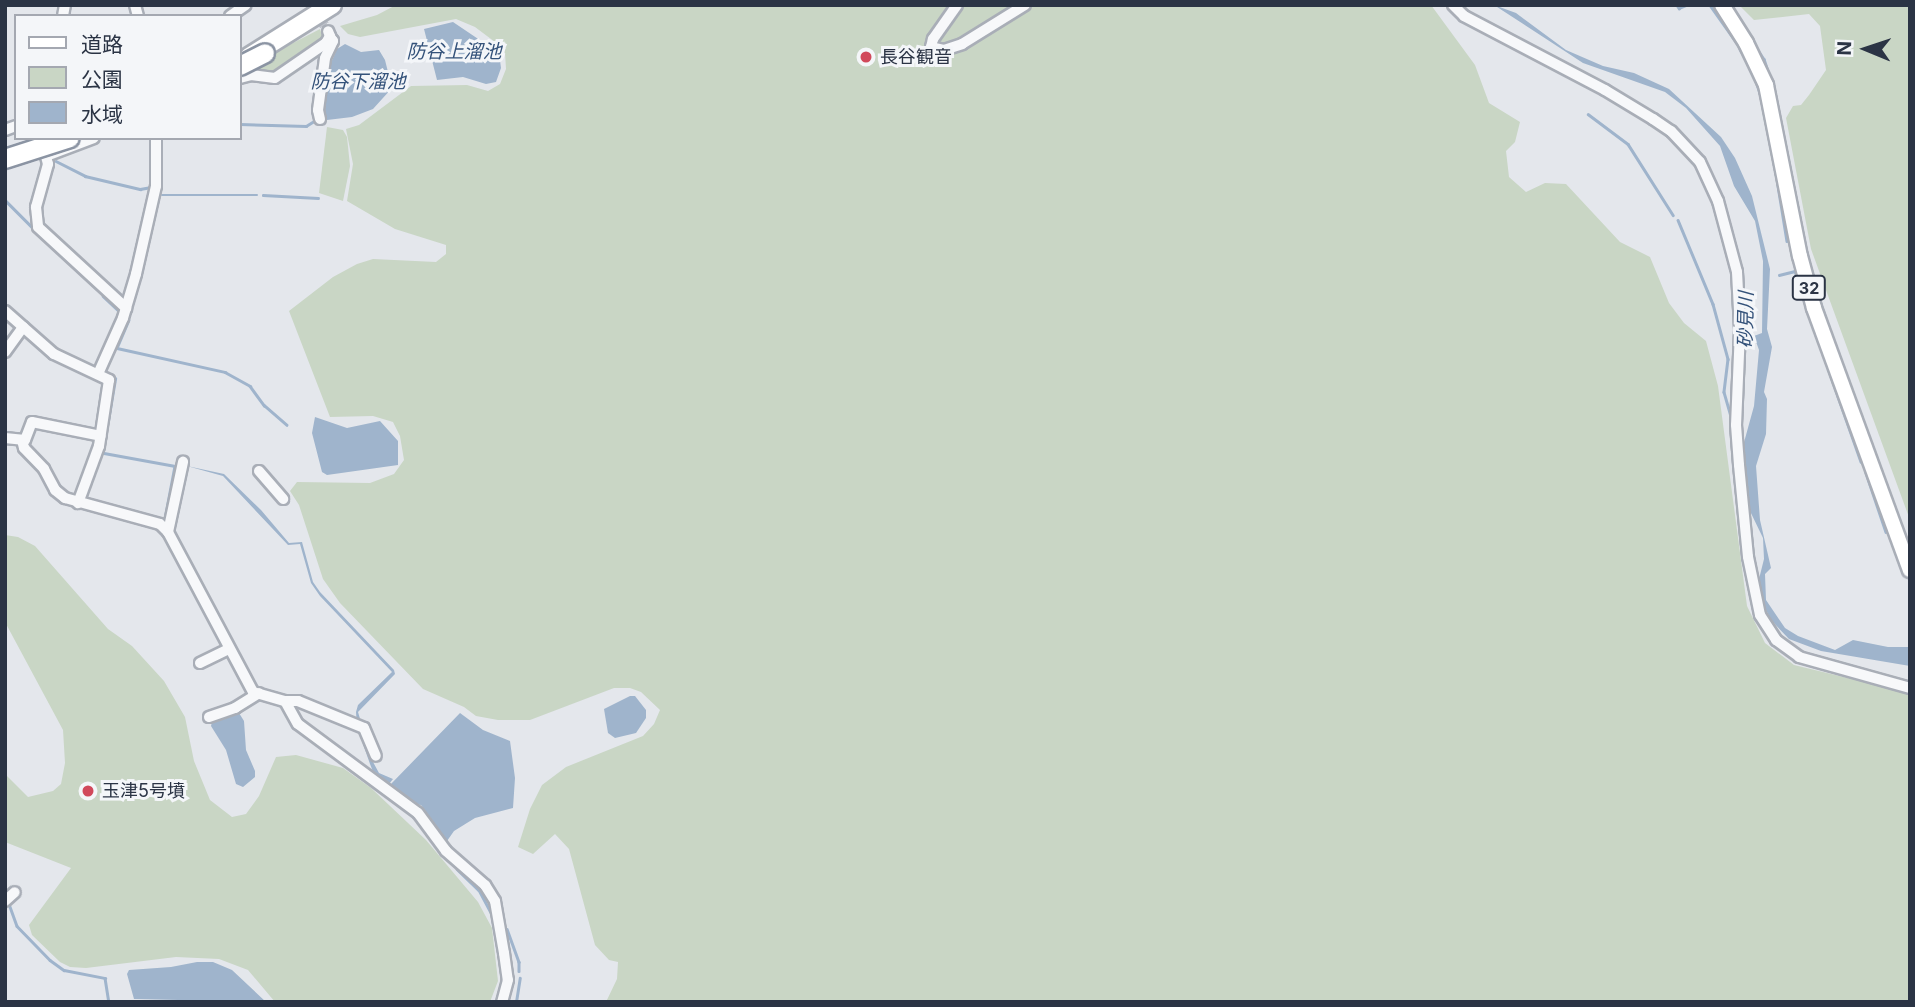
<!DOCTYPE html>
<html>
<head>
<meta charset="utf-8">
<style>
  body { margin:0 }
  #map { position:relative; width:1915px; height:1007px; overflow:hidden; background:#e4e7ec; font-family:Inter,"Noto Sans JP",sans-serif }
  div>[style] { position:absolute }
  .green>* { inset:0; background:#c9d6c5 }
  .water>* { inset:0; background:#9fb4cc }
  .stream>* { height:2.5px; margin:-1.25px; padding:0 1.25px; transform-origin:1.25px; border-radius:1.25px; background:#9fb4cc }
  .minor-tunnel>* { height:10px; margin-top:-5px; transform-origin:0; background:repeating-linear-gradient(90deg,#bfc3cb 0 10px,transparent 0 15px) }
  .roads { filter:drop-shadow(2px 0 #a9aeb7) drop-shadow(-2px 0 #a9aeb7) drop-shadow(0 2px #a9aeb7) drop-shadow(0 -2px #a9aeb7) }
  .minor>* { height:10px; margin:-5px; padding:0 5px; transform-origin:5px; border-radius:5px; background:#f7f8fa }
  .major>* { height:14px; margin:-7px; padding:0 7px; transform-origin:7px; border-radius:7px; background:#fff }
  .highway>* { height:18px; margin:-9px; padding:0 9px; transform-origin:9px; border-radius:9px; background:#fff }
  .bridges { filter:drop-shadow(2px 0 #8b94a3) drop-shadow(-2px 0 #8b94a3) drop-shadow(0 2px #8b94a3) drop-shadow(0 -2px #8b94a3) }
  .highway-bridge>* { height:18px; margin:-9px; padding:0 9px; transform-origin:9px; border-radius:9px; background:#fff }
  .dots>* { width:19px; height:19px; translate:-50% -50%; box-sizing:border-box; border:4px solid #f4f6f9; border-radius:50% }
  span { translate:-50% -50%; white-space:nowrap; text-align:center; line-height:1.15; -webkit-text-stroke:6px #f4f6f9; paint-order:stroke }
  .shield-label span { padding:2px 5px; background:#f4f6f9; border:2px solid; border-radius:5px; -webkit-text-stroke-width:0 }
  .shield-label { font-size:16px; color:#2b3445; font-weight:700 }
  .poi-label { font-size:18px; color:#2b3445 }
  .left { translate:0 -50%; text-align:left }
  .water-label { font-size:19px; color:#34527a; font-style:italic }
  .frame { position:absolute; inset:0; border:7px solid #2b3445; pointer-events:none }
  .legend { position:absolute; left:14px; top:14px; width:228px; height:126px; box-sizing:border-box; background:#f4f6f9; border:2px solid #a4a8b1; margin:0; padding:9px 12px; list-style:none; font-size:21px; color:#2b3445 }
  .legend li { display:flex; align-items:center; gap:14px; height:35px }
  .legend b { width:35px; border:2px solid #a4a8b1 }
  .north { position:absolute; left:1831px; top:14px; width:70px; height:70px; -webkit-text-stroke:5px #f4f6f9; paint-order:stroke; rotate:272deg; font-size:19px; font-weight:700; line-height:28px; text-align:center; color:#2b3445 }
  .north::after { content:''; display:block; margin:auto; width:24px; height:32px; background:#2b3445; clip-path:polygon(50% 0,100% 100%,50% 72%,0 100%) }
</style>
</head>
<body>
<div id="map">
  <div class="green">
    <div style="clip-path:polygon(396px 5px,1431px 5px,1475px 65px,1489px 103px,1520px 122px,1515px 142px,1506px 151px,1509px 177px,1526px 192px,1545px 183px,1566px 184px,1620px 242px,1650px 257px,1669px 303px,1684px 323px,1706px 341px,1718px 386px,1747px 606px,1765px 643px,1794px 665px,1910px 693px,1910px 1002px,606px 1002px,617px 979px,618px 962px,609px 960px,595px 945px,569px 849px,555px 834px,533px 854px,518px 847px,530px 809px,542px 785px,566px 767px,643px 736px,654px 724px,660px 710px,641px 692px,630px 688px,614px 688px,530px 720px,498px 720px,476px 716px,464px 707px,423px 689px,340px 603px,323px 579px,299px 505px,290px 491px,297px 482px,370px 483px,394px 474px,404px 460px,400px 436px,393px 422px,373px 416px,330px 417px,289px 311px,333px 277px,357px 264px,373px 259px,436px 262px,446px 254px,446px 245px,395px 229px,347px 201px,353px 164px,346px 129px,359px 125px,411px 86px,467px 85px,488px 91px,500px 84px,506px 69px,505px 53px,495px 42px,475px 27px,456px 19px,360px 37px,348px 34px,340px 26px,377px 15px)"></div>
    <div style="clip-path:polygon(1739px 5px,1910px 5px,1910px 520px,1811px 249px,1786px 118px,1793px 106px,1801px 105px,1809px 95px,1826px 70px,1820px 26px,1809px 14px,1754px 20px)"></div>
    <div style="clip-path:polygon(320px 29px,323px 38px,281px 70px,267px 72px,247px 67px)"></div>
    <div style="clip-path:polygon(327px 127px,343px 130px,347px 137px,350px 166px,343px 201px,319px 193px)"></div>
    <div style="clip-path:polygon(5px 535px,18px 537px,35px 546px,108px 629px,132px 646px,164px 681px,185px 717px,194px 761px,210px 800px,232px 817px,246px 814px,259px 796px,276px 757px,296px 755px,343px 768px,371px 788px,426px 840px,478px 902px,492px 928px,498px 981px,490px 1002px,275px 1002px,248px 970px,219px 959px,176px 957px,86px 968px,70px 967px,60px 962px,32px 935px,29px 925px,71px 868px,5px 842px,5px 774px,28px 797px,53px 791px,61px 784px,65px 763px,63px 730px,5px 622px)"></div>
  </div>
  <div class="water">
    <div style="clip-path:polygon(1494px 5px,1516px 13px,1566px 50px,1603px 66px,1634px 73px,1669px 89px,1721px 137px,1735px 158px,1752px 196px,1770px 269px,1767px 329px,1772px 347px,1764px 392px,1767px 399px,1766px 434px,1756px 466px,1760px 520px,1771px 568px,1765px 574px,1766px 600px,1785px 628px,1798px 636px,1835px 650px,1853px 640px,1888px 647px,1910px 647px,1910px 666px,1821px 651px,1789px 639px,1771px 620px,1763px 604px,1759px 579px,1764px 559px,1763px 538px,1749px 509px,1743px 446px,1754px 406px,1759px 350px,1754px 336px,1762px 333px,1763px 261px,1755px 221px,1734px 186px,1720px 146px,1686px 108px,1665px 92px,1583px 63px)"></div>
    <div style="clip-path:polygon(453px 22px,499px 53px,501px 68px,496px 82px,486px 84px,463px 77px,437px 80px,424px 29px)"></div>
    <div style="clip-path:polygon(345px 44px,361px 52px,379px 50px,385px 60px,392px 88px,373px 109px,352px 117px,327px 120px,324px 115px,330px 65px,337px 49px)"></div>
    <div style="clip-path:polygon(1810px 265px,1818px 291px,1878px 465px,1816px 292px)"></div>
    <div style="clip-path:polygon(315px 417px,347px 428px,380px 421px,398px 441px,398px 465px,327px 475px,322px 472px,312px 433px)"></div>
    <div style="clip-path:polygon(187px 466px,224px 474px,261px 510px,289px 543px,302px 542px,313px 582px,320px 592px,394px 670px,395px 674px,358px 712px,373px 762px,379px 773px,393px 779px,389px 784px,374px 774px,370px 764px,357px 727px,356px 712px,358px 705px,392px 672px,320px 596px,311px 583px,300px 544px,288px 545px,223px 476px)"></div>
    <div style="clip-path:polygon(630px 696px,635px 696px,646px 710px,646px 718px,636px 733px,615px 738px,608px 733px,604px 709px)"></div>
    <div style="clip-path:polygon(239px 713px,244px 721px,246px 750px,255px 771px,255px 777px,243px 787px,236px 784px,226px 750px,211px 726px,212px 722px)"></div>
    <div style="clip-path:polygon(460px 713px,483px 730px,510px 741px,515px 778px,513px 808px,475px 818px,454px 831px,447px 841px,421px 805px,414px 804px,390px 785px)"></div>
    <div style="clip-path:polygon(197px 962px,213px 962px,232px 970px,266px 1002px,134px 999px,127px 974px,129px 970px,171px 967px)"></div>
  </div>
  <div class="stream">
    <div style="left:1677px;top:5px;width:4px;rotate:56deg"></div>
    <div style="left:1679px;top:8px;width:8px;rotate:-23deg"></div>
    <div style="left:1710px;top:5px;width:50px;rotate:54.7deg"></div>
    <div style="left:1751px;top:40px;width:23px;rotate:56deg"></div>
    <div style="left:1764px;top:59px;width:25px;rotate:72deg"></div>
    <div style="left:1740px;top:49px;width:16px;rotate:60deg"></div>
    <div style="left:1756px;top:81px;width:20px;rotate:72deg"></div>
    <div style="left:1588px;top:114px;width:50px;rotate:36.9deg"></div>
    <div style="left:1628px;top:144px;width:84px;rotate:57.6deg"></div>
    <div style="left:240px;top:124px;width:66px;rotate:1.7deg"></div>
    <div style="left:306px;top:126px;width:13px;rotate:-32deg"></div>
    <div style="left:56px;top:161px;width:33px;rotate:27deg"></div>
    <div style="left:85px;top:176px;width:57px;rotate:13.3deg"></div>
    <div style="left:140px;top:189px;width:11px;rotate:-10deg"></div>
    <div style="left:1774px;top:161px;width:81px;rotate:80.8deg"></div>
    <div style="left:162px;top:195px;width:95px"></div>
    <div style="left:263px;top:195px;width:55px;rotate:3.1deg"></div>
    <div style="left:5px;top:200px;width:40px;rotate:45deg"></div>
    <div style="left:1678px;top:220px;width:91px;rotate:67.4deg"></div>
    <div style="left:1713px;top:304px;width:57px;rotate:74.7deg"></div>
    <div style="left:1728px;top:359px;width:33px;rotate:97deg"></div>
    <div style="left:1724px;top:392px;width:29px;rotate:74deg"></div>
    <div style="left:42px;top:238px;width:74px;rotate:42.8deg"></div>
    <div style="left:1779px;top:275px;width:16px;rotate:-14deg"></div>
    <div style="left:1795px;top:271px;width:41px;rotate:71.6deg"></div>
    <div style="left:103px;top:296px;width:21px;rotate:43deg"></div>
    <div style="left:129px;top:320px;width:30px;rotate:113deg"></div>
    <div style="left:117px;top:348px;width:111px;rotate:12.5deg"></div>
    <div style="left:225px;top:372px;width:29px;rotate:29deg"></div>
    <div style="left:250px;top:386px;width:24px;rotate:54deg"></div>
    <div style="left:264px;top:405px;width:30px;rotate:41deg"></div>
    <div style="left:1823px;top:353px;width:11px;rotate:68deg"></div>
    <div style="left:1829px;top:371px;width:96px;rotate:70.6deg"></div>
    <div style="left:108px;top:421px;width:43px;rotate:-80.5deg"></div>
    <div style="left:104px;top:453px;width:72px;rotate:10.4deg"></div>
    <div style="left:175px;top:466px;width:54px;rotate:100.7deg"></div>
    <div style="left:1866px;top:473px;width:62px;rotate:71.3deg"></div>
    <div style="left:457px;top:869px;width:30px;rotate:44deg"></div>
    <div style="left:479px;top:890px;width:30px;rotate:62deg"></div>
    <div style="left:9px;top:904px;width:23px;rotate:70deg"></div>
    <div style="left:17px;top:926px;width:47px;rotate:45.9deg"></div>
    <div style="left:50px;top:960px;width:17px;rotate:36deg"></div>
    <div style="left:64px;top:970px;width:42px;rotate:11deg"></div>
    <div style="left:105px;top:978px;width:24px;rotate:81deg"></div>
    <div style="left:507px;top:929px;width:35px;rotate:70deg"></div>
    <div style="left:519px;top:962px;width:9px;rotate:90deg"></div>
    <div style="left:516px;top:1002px;width:24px;rotate:-81deg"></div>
  </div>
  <div class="minor-tunnel">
    <div style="left:310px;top:5px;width:32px;rotate:55deg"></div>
  </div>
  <div class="roads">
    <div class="minor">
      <div style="left:135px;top:5px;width:11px;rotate:75deg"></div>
      <div style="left:957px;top:5px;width:42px;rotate:125.2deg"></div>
      <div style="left:933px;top:39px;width:8px;rotate:104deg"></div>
      <div style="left:931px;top:47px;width:13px;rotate:13deg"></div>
      <div style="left:944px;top:50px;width:19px;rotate:-18deg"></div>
      <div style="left:962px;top:44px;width:74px;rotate:-31.8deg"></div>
      <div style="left:1453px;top:5px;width:16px;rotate:45deg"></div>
      <div style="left:1464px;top:16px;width:159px;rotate:27.7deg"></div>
      <div style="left:1605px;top:90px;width:56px;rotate:31.1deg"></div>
      <div style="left:1653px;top:119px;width:22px;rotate:34deg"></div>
      <div style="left:1671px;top:131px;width:42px;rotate:46.9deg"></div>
      <div style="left:1700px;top:162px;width:43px;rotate:65.2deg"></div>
      <div style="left:1718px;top:201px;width:73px;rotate:75deg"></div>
      <div style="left:1737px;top:272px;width:58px;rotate:87deg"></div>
      <div style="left:1740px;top:330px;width:95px;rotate:92.4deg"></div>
      <div style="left:1736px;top:425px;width:40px;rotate:85.7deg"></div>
      <div style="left:1739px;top:465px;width:92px;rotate:84.4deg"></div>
      <div style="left:1748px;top:557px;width:59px;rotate:78.3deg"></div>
      <div style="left:1760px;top:615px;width:30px;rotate:57deg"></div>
      <div style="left:1776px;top:640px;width:29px;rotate:36deg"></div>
      <div style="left:1799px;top:657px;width:115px;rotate:15.6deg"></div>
      <div style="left:63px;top:16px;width:11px;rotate:-80deg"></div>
      <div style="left:230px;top:16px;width:19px;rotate:-35deg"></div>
      <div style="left:240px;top:78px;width:11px;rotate:-15deg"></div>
      <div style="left:251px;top:75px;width:24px;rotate:7deg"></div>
      <div style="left:275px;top:78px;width:62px;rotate:-34.5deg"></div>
      <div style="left:326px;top:43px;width:8px;rotate:-60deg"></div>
      <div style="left:330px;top:36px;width:5px;rotate:-112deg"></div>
      <div style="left:320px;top:119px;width:9px;rotate:-103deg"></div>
      <div style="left:318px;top:110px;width:52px;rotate:-82.3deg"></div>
      <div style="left:325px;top:58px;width:19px;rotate:-65deg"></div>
      <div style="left:333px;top:41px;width:4px;rotate:-124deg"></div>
      <div style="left:5px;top:130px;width:12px;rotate:-20deg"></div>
      <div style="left:41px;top:138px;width:27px;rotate:75deg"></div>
      <div style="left:48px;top:164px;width:45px;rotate:105.6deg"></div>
      <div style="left:36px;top:207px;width:20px;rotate:84deg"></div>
      <div style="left:38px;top:227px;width:120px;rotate:42.6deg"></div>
      <div style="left:46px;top:156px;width:51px;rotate:-20.6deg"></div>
      <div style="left:5px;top:311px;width:65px;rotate:41.3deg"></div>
      <div style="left:54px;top:354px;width:61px;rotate:25.3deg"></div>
      <div style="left:109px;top:380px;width:67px;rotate:98.6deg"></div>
      <div style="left:99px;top:446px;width:61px;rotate:110.2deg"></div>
      <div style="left:5px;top:352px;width:31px;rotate:-54deg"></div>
      <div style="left:98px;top:374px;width:61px;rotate:-65.9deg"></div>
      <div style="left:123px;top:318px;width:46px;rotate:-73.5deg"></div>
      <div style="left:136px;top:274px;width:90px;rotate:-77.2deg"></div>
      <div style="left:156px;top:186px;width:48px;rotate:-90deg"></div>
      <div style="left:5px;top:438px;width:20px;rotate:6deg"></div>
      <div style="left:25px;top:440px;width:19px;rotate:-69deg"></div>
      <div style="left:32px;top:422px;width:70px;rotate:11.5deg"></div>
      <div style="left:22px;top:440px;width:8px;rotate:76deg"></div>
      <div style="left:24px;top:448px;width:29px;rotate:46deg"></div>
      <div style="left:44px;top:469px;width:24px;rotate:62deg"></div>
      <div style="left:55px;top:490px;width:13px;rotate:39deg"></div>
      <div style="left:65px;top:498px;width:98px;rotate:15.3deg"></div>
      <div style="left:160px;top:524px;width:11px;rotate:45deg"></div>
      <div style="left:168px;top:532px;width:181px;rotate:62deg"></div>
      <div style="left:253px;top:692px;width:33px;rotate:16deg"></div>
      <div style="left:285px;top:701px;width:26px;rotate:61deg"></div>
      <div style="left:298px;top:724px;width:149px;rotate:36.6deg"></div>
      <div style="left:418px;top:813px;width:47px;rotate:53.6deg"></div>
      <div style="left:446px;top:851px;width:52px;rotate:41.1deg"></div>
      <div style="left:485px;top:885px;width:19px;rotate:58deg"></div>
      <div style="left:495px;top:901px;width:53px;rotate:80.2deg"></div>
      <div style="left:504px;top:953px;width:27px;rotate:82deg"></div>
      <div style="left:508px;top:980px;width:23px;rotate:105deg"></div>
      <div style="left:259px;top:471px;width:37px;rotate:49deg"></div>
      <div style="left:168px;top:532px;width:72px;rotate:-77.9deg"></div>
      <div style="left:200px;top:663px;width:32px;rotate:-26deg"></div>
      <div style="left:285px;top:701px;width:13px"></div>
      <div style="left:298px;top:701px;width:71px;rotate:22.2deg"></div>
      <div style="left:364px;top:728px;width:30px;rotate:67deg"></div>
      <div style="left:209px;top:717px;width:28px;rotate:-19deg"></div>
      <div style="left:235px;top:708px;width:28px;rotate:-32deg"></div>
      <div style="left:5px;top:901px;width:13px;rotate:-42deg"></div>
    </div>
    <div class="major">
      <div style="left:1722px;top:5px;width:45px;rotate:57.7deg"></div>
      <div style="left:1746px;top:43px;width:47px;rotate:64.5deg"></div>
      <div style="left:1766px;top:85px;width:174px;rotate:78.8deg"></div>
      <div style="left:1800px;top:256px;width:54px;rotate:74.9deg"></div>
      <div style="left:1814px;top:308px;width:279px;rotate:69.9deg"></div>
    </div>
    <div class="highway">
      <div style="left:249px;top:57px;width:98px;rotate:-32.1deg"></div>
    </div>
  </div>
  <div class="bridges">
    <div class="highway-bridge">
      <div style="left:240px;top:66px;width:28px;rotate:-27deg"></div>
      <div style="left:5px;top:159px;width:68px;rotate:-17.9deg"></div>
    </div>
  </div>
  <div class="dots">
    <div style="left:866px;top:57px;background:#d1495b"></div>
    <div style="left:88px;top:791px;background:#d1495b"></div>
  </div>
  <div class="shield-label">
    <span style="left:1809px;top:288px">32</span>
  </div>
  <div class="poi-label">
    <span class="left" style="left:880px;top:57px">長谷観音</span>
    <span class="left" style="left:102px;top:791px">玉津5号墳</span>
  </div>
  <div class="water-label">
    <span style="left:454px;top:52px">防谷上溜池</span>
    <span style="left:358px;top:82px">防谷下溜池</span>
    <span style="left:1746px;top:320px;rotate:-89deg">砂見川</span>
  </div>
  <div class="frame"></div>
  <ul class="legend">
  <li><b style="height:9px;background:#fff"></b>道路</li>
  <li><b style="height:19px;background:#c9d6c5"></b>公園</li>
  <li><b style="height:19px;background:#9fb4cc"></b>水域</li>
  </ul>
  <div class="north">N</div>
</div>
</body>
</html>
